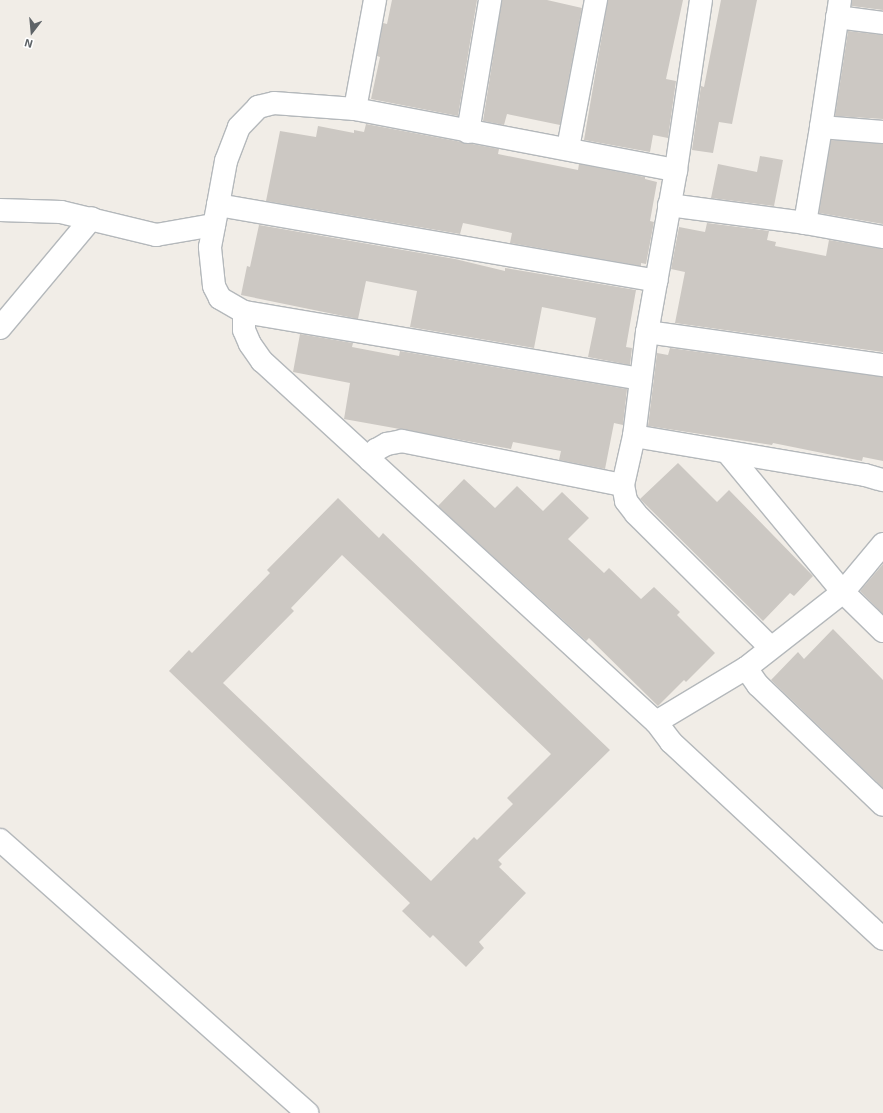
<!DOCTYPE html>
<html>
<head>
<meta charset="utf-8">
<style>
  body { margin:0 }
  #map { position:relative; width:883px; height:1113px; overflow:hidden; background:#f1ede7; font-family:"Exo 2",sans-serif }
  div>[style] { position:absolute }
  .building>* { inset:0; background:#ccc8c3 }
  .roads { filter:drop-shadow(1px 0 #b4b8bb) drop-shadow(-1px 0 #b4b8bb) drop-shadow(0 1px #b4b8bb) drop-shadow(0 -1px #b4b8bb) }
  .minor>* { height:22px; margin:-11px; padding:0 11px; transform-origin:11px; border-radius:11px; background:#fff }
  span { translate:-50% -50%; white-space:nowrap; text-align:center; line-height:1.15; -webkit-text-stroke:3.5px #fff; paint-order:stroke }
  .north { position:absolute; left:12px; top:12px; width:40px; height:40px; -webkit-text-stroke:3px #fff; paint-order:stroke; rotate:196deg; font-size:11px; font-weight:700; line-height:16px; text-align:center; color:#5e6367 }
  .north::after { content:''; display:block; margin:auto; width:14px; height:18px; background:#5e6367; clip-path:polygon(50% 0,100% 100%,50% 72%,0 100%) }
</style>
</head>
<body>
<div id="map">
  <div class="building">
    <div style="clip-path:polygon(392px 0,477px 0,458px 116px,371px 99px,380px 57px,377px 56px,383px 23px,387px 24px)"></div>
    <div style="clip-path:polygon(502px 0,547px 0,582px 8px,560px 125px,507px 114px,504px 125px,483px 121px)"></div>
    <div style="clip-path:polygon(608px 0,683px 0,666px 79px,676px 81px,668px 138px,653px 135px,650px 152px,584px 140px)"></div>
    <div style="clip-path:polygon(721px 0,757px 0,732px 124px,719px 122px,713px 153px,692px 150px,701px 86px,704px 87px)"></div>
    <div style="clip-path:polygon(852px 0,883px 0,883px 10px,852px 6px)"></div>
    <div style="clip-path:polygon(848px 31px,883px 35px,883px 119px,835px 116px)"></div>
    <div style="clip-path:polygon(366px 124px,499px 149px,498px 154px,578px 170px,579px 164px,645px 177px,645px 179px,657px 182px,650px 221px,654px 222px,646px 264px,641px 263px,641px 266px,510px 243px,512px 233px,463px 223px,460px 234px,266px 201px,280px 131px,316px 137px,318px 126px,354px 133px,354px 130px,364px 132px)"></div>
    <div style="clip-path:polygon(831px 140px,883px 144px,883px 224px,819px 213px)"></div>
    <div style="clip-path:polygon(760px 156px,783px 160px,774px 206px,711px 198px,718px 164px,757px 172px)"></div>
    <div style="clip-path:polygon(707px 223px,769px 231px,767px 240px,776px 242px,775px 246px,826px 256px,829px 240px,883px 249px,883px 352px,675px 323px,685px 272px,671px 269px,679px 227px,705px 232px)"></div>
    <div style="clip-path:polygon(259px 225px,455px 259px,505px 271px,505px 268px,636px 290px,626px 347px,632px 348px,630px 365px,588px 357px,596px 318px,542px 307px,534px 348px,410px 327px,417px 291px,366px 281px,358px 319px,241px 295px,247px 266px,250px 267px)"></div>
    <div style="clip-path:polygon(300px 334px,353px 343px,352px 347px,399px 356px,400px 351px,627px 389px,623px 425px,614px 423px,605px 469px,559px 460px,561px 451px,513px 442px,511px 449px,344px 419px,350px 383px,293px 372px)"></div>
    <div style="clip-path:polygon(670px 348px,883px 377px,883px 461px,863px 457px,862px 461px,773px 443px,772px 445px,648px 426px,657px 353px,668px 355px)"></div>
    <div style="clip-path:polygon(678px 463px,717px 502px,729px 490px,813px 576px,794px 596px,790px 593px,763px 621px,640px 499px)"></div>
    <div style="clip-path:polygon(464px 479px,495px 508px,517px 486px,543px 511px,562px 492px,589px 518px,568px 539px,604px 573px,609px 568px,641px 599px,654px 587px,680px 612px,677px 615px,715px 653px,686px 682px,684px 680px,658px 706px,589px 638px,586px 641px,438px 506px)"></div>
    <div style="clip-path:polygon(evenodd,338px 498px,379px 538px,383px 533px,610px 750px,498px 860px,502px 864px,499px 867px,526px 893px,479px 942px,484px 948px,466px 967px,433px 935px,430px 938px,402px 911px,410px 903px,169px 671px,189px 650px,192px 653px,270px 573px,267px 570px,338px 498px,342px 555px,551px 754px,507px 798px,513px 804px,477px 840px,474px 837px,431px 881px,223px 683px,294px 611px,291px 608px,342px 555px)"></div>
    <div style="clip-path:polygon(883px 564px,883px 614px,860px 591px)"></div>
    <div style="clip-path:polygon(833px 629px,883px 680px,883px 788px,771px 680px,798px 652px,804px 659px)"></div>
  </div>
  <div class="roads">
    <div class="minor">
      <div style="left:701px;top:0;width:172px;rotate:98.4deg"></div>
      <div style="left:676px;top:170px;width:165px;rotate:100.1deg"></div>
      <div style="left:647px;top:332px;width:105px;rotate:97.1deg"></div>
      <div style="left:634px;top:436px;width:50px;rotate:102.7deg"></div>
      <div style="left:623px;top:485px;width:16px;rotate:79deg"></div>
      <div style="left:626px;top:501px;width:16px;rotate:52deg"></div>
      <div style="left:636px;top:514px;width:189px;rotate:44.8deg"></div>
      <div style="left:840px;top:0;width:128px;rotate:98.5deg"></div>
      <div style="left:821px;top:127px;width:62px;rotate:4.6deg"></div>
      <div style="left:837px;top:17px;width:46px;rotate:7.4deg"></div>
      <div style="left:355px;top:109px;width:111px;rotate:-79.6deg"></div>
      <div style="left:468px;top:132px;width:134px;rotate:-80.5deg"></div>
      <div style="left:568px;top:148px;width:151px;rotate:-79.3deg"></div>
      <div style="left:218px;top:205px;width:45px;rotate:-79.7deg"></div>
      <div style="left:226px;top:161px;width:36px;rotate:-69deg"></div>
      <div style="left:239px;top:127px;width:28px;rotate:-46deg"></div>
      <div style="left:258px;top:107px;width:16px;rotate:-14deg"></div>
      <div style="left:274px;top:103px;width:81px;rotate:4.2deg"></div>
      <div style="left:355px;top:109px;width:327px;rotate:10.8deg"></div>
      <div style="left:669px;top:205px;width:137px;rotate:7.5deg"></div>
      <div style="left:805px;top:223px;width:79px;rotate:10.2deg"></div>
      <div style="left:0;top:210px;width:61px;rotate:1.9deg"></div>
      <div style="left:61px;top:212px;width:98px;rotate:13.6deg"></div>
      <div style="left:156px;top:235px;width:59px;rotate:-9.8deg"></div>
      <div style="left:805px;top:223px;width:97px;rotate:-80.5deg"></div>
      <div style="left:244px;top:312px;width:28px;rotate:-150deg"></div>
      <div style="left:220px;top:298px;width:13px;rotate:-117deg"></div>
      <div style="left:214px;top:286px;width:39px;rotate:-96deg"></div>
      <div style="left:210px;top:247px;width:43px;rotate:-79.2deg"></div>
      <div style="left:218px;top:205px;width:445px;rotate:9.8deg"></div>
      <div style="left:0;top:328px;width:143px;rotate:-50.1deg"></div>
      <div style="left:647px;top:332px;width:238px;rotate:8deg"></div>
      <div style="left:641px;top:379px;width:403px;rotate:-170.4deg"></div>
      <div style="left:244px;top:312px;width:18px;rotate:90deg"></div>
      <div style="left:244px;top:330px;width:15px;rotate:67deg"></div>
      <div style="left:250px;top:344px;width:21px;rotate:55deg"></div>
      <div style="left:262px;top:361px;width:534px;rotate:42.5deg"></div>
      <div style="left:634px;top:436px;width:234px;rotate:9.6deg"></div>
      <div style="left:865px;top:475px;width:19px;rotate:16deg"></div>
      <div style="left:727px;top:452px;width:182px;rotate:50.4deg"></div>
      <div style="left:843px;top:592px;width:123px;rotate:141.9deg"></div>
      <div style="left:746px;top:668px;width:105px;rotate:149deg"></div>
      <div style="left:656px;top:722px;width:25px;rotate:53deg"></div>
      <div style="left:671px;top:742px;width:289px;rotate:42.9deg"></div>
      <div style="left:370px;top:460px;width:12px;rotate:-59deg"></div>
      <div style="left:376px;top:450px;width:13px;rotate:-29deg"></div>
      <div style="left:387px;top:444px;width:15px;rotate:-11deg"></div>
      <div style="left:402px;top:441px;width:225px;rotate:11.3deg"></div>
      <div style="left:883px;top:544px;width:62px;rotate:129.8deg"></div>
      <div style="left:843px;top:592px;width:56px;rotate:44.3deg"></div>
      <div style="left:746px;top:668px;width:21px;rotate:55deg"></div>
      <div style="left:758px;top:685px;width:173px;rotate:43.8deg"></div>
      <div style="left:0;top:840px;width:411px;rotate:41.6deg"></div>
    </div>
  </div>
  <div class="north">N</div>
</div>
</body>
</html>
